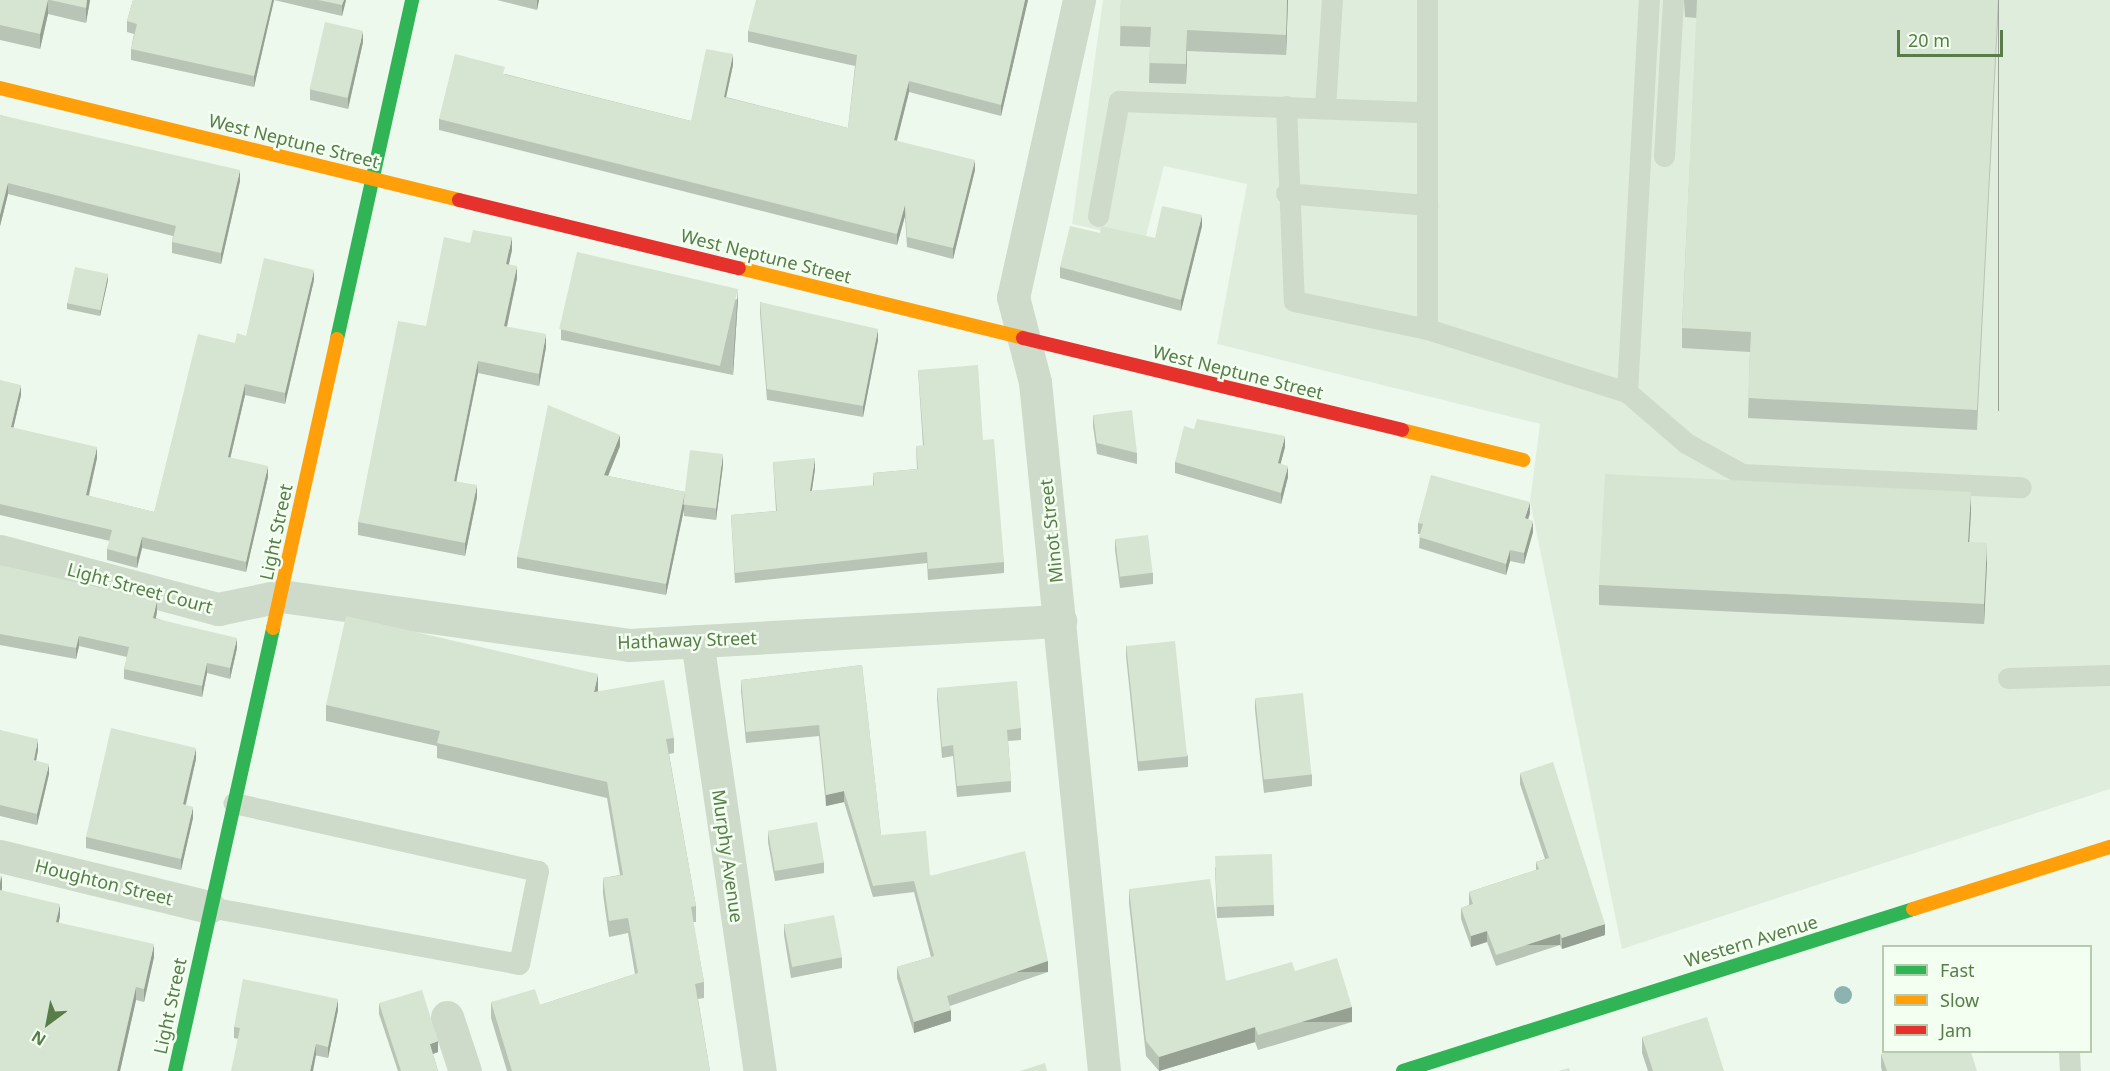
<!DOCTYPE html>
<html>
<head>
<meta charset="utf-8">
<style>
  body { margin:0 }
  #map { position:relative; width:2110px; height:1071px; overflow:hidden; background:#eef9ee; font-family:"Noto Sans",sans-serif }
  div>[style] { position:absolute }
  .industrial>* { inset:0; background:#dfeddd }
  .lane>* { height:21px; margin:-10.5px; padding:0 10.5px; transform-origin:10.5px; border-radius:10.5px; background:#cedaca }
  .street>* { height:33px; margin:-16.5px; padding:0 16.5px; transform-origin:16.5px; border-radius:16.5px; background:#cedaca }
  .fast>* { height:14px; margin:-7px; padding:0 7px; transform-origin:7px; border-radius:7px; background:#30b455 }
  .slow>* { height:14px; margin:-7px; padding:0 7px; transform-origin:7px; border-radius:7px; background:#ff9f0a }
  .jam>* { height:14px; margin:-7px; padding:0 7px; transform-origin:7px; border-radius:7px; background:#e5322d }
  .trees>* { width:18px; height:18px; margin:-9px; border-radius:50%; background:#8cb3b0 }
  .wall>* { inset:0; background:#b8c4b5 }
  .shaded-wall>* { inset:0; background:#96a093; transform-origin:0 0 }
  .building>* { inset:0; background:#d6e4d2; transform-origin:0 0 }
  span { translate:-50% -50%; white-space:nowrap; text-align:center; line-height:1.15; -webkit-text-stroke:5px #f2fff1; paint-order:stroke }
  .street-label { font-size:18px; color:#587d48 }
  .legend { position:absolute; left:1882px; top:945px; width:210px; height:108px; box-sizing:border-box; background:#f2fff1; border:2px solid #b4cbad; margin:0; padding:8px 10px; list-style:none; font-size:18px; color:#587d48 }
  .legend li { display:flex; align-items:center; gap:12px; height:30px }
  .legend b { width:30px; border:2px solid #b4cbad }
  .north { position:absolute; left:18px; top:993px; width:60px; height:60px; -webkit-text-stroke:4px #f2fff1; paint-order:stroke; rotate:212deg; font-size:16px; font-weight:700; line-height:24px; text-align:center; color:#587d48 }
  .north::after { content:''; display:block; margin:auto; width:21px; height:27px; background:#587d48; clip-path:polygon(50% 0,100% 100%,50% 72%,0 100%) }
  .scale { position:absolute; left:1897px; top:30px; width:106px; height:27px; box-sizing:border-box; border:3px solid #587d48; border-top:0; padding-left:8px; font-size:18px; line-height:21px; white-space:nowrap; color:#587d48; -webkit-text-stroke:4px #f2fff1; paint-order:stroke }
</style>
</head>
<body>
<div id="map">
  <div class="industrial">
    <div style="clip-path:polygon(1103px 0,2110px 0,2110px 789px,1622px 949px,1530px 501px,1540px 424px,1217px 344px,1247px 184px,1164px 166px,1145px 240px,1072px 224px)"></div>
  </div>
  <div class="lane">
    <div style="left:1427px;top:0;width:329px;rotate:90deg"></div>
    <div style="left:1427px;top:329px;width:210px;rotate:17.5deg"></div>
    <div style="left:1627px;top:392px;width:393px;rotate:-86.8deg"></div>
    <div style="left:1286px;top:106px;width:195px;rotate:87.7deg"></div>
    <div style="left:1294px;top:301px;width:136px;rotate:11.9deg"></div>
    <div style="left:1325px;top:107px;width:107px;rotate:-86.3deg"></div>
    <div style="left:1664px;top:156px;width:156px;rotate:-86.7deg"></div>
    <div style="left:1286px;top:193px;width:142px;rotate:4.9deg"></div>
    <div style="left:1098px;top:216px;width:117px;rotate:-79.7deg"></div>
    <div style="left:1119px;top:101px;width:306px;rotate:2.1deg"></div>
    <div style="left:1627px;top:392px;width:78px;rotate:40.8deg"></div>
    <div style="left:1686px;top:443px;width:64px;rotate:29deg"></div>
    <div style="left:1742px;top:474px;width:279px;rotate:2.7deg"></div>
    <div style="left:2008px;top:678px;width:102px;rotate:-1.7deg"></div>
    <div style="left:209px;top:907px;width:315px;rotate:10.4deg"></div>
    <div style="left:519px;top:964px;width:95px;rotate:-78.5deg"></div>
    <div style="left:538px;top:871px;width:312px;rotate:-167.4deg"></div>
    <div style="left:2069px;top:1052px;width:19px;rotate:87deg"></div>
  </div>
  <div class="street">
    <div style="left:1079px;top:0;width:304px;rotate:102.5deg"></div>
    <div style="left:1013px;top:297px;width:88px;rotate:75.5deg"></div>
    <div style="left:1035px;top:382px;width:692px;rotate:84.28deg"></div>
    <div style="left:0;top:551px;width:226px;rotate:14.9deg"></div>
    <div style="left:218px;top:609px;width:64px;rotate:-11.7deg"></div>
    <div style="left:281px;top:596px;width:351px;rotate:8deg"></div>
    <div style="left:629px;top:645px;width:432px;rotate:-3.2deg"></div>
    <div style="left:697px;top:641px;width:435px;rotate:81.7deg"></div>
    <div style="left:0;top:856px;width:215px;rotate:13.7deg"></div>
    <div style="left:447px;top:1017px;width:57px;rotate:71.6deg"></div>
  </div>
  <div class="fast">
    <div style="left:337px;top:339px;width:347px;rotate:-77.5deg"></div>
    <div style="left:175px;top:1071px;width:454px;rotate:-77.5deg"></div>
    <div style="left:1403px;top:1071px;width:535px;rotate:-17.62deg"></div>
  </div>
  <div class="slow">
    <div style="left:0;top:88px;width:472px;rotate:13.7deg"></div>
    <div style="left:739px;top:268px;width:292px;rotate:13.8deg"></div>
    <div style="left:1402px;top:430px;width:125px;rotate:13.9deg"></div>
    <div style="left:273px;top:628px;width:296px;rotate:-77.5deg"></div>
    <div style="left:1913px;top:909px;width:207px;rotate:-17.5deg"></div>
  </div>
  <div class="jam">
    <div style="left:459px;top:200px;width:288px;rotate:13.7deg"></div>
    <div style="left:1023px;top:338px;width:390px;rotate:13.6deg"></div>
  </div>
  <div class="trees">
    <div style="left:1843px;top:995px"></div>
  </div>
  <div class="wall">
    <div style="clip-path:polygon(0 0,90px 0,86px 23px,48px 14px,40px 49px,0 40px)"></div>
    <div style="clip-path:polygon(133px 0,346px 0,342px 16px,274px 0,254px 87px,131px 60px,131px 49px,134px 34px,127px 32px,127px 21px)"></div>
    <div style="clip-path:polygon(497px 0,539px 0,537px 10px)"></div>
    <div style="clip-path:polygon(1028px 0,1001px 116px,909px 92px,897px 141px,975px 170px,953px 259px,907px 247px,905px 216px,897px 245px,439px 130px,439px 119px,505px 74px,691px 121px,733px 65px,726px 97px,848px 128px,855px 66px,748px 42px,748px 31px)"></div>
    <div style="clip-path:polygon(1121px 0,1288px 0,1286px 55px,1187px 51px,1186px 84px,1149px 83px,1150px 47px,1120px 46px)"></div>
    <div style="clip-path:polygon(1684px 0,1999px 0,1977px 430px,1748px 418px,1750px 352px,1682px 348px,1682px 328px,1697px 18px,1685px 17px)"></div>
    <div style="clip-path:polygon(363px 42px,348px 109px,310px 100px,310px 89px)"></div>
    <div style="clip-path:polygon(0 115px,240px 181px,221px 264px,172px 253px,172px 242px,173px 236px,8px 194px,0 226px)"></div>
    <div style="clip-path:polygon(1202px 226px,1181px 311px,1060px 278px,1060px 267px,1100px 233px,1155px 238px)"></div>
    <div style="clip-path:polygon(470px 243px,512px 250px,509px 264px,517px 278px,507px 327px,546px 347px,539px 386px,478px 373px,456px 481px,477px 497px,465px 556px,358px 535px,358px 522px,426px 326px)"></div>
    <div style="clip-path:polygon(108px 280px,100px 316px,67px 309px,67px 303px)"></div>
    <div style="clip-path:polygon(314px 280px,285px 404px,245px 395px,230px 458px,268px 477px,246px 572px,142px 548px,137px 568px,107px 560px,107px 549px,110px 541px,0 515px,0 380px,21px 395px,13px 428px,97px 458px,89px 496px,154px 512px,235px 343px,246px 336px)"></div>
    <div style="clip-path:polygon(738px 299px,733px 375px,561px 340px,561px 329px)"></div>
    <div style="clip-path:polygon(760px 302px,878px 340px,863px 417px,767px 400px,760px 313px)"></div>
    <div style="clip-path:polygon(918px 370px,983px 440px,1004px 562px,1004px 573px,928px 580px,927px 563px,735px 583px,731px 515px,776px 511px,773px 462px,815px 469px,812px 491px,873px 486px,873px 473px,917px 469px,916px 446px,923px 446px)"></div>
    <div style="clip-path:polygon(1093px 415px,1137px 453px,1137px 464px,1097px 454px,1093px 426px)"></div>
    <div style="clip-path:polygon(1194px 429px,1285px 447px,1280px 464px,1288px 477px,1281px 504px,1175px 473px,1175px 462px)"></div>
    <div style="clip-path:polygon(620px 446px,608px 476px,685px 492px,723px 465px,716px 520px,684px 516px,684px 509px,666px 595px,517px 568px,517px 557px)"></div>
    <div style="clip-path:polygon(1971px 512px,1969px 542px,1987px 563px,1984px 624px,1599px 605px,1599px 585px)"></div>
    <div style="clip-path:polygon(1530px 513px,1528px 519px,1533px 532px,1524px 564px,1510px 561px,1506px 575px,1419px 548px,1420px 534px,1418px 534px,1418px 523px)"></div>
    <div style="clip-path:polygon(1115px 539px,1153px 573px,1153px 584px,1120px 588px,1115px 550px)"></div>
    <div style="clip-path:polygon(0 565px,157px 612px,156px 618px,237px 648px,230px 679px,207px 673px,202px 697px,124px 679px,124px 669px,127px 657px,79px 646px,76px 659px,0 645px)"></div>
    <div style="clip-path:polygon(1126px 645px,1188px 756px,1188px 767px,1138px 771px,1126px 656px)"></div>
    <div style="clip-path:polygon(862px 665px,881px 835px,1048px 972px,950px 1006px,951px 1021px,914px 1033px,897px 978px,897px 967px,931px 957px,914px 892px,873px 897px,844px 802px,826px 806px,819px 736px,746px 743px,741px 691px,741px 680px)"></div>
    <div style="clip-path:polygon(937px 688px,1021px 728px,1021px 740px,1008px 741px,1011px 781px,1011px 792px,957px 797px,953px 756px,942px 758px,937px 699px)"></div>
    <div style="clip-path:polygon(598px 690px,598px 692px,674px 738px,674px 753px,669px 754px,696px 906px,696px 922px,693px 922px,704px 982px,704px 998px,698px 999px,710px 1071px,507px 1071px,491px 1018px,491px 1002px,540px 1005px,635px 974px,628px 933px,609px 937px,603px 894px,603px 878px,620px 875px,607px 798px,437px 758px,437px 746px,326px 721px,326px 705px)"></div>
    <div style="clip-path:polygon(1255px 699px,1312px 775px,1312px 786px,1264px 793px,1255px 710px)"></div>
    <div style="clip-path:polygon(0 730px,38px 750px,36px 761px,49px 774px,37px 825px,0 816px)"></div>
    <div style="clip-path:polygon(196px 759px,186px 805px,193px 818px,181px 870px,86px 848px,86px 837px)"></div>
    <div style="clip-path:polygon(1520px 773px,1605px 935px,1562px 949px,1560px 945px,1496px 966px,1487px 942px,1471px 947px,1461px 919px,1461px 908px,1469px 905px,1469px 892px,1536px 870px,1536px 862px,1545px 859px,1520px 784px)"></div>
    <div style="clip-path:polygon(768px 831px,824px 862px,824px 873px,775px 881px,768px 842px)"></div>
    <div style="clip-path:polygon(1215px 867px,1274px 905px,1274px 916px,1217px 918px)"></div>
    <div style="clip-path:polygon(0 875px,2px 888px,1px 890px,60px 916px,58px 923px,154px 957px,144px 1002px,136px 1000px,120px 1071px,0 1071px)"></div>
    <div style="clip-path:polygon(1129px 889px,1226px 981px,1295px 971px,1352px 1022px,1258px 1050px,1255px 1042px,1159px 1071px,1146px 1056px,1129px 903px)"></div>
    <div style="clip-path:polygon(784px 924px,842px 957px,842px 968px,791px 978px,784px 935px)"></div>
    <div style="clip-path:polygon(379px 1003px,438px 1052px,433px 1054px,438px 1071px,398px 1071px,379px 1014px)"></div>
    <div style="clip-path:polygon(338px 1010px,328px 1058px,234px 1038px,234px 1027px)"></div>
    <div style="clip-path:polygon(1642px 1037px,1724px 1071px,1648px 1071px,1642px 1053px)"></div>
    <div style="clip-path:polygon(1881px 1054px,1977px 1071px,1882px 1071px,1881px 1067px)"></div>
  </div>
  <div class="shaded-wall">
    <div style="clip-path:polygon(48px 0,48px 14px,40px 49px,40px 34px)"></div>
    <div style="clip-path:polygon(87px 0,90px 0,86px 23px,86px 8px)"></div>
    <div style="clip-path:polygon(272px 0,274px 0,254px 87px,254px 76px)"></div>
    <div style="clip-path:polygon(344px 0,346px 0,342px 16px,342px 5px)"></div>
    <div style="clip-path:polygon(537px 0,539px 0,537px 10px)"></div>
    <div style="clip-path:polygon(1025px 0,1028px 0,1001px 116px,1001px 105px)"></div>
    <div style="clip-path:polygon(1287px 0,1288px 0,1286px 55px,1286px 35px)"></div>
    <div style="left:1998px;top:0;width:1px;height:411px"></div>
    <div style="clip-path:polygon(1187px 30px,1187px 51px,1186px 84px,1186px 64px)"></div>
    <div style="clip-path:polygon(363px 31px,363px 42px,348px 109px,348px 98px)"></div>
    <div style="clip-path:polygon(733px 54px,733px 65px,724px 107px,724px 97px)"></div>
    <div style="clip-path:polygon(909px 81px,909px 92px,894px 151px,894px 140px)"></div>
    <div style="clip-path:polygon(975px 160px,975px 170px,953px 259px,953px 248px)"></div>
    <div style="clip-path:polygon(240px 170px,240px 181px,221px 264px,221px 253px)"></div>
    <div style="clip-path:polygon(8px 183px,8px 194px,0 226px,0 215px)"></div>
    <div style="clip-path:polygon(905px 205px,905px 216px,897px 245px,897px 234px)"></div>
    <div style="clip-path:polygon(1202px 215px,1202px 226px,1181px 311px,1181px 300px)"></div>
    <div style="clip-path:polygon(512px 237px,512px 250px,506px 276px,506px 264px)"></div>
    <div style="clip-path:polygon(517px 266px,517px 278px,504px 339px,504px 326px)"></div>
    <div style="clip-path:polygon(314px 270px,314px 280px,285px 404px,285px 393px)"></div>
    <div style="clip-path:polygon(108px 274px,108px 280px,100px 316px,100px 311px)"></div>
    <div style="clip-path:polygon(738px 288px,738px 299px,733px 375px,733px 364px)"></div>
    <div style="clip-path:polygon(878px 329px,878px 340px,863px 417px,863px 406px)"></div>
    <div style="clip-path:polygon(546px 334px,546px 347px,539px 386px,539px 374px)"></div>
    <div style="clip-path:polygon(478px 361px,478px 373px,454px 493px,454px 481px)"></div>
    <div style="clip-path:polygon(245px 384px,245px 395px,228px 468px,228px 457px)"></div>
    <div style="clip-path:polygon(21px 385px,21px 395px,11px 438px,11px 427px)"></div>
    <div style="clip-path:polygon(620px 435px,620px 446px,604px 486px,604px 475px)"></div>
    <div style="clip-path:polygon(1285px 436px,1285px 447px,1278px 474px,1278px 463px)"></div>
    <div style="clip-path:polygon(97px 447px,97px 458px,86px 506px,86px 495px)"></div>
    <div style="clip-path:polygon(723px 454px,723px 465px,716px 520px,716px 509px)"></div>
    <div style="clip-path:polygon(815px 458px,815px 469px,810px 502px,810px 491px)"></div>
    <div style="clip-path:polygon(268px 466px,268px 477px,246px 572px,246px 562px)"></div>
    <div style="clip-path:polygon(1288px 466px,1288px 477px,1281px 504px,1281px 493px)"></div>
    <div style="clip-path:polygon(477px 485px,477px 497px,465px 556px,465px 543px)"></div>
    <div style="clip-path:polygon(685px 492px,684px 509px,666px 595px,666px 584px)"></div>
    <div style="clip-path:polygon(1971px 492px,1971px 512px,1968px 562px,1968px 542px)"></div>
    <div style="clip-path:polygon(1530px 502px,1530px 513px,1525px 529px,1525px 518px)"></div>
    <div style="clip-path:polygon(1533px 521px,1533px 532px,1524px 564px,1524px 553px)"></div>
    <div style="clip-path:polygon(142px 537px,142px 548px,137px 568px,137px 557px)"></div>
    <div style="clip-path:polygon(1987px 543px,1987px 563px,1984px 624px,1984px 604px)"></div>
    <div style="clip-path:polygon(1510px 550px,1510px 561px,1506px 575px,1506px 564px)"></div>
    <div style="clip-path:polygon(157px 601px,157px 612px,153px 629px,153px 618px)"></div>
    <div style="clip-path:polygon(79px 636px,79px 646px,76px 659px,76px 648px)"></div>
    <div style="clip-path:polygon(237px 638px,237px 648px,230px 679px,230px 668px)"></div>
    <div style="clip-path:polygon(207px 663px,207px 673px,202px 697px,202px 686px)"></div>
    <div style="clip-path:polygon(598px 674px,598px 690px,594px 708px,594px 692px)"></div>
    <div style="clip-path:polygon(38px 739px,38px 750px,34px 771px,34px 760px)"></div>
    <div style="clip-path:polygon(196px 748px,196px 759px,183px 815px,183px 804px)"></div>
    <div style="clip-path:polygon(49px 764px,49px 774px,37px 825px,37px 814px)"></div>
    <div style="clip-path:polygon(844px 791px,844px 802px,826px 806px,826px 795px)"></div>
    <div style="clip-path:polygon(193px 807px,193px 818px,181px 870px,181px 859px)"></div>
    <div style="clip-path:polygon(2px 875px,2px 888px,0 896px,0 884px)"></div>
    <div style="clip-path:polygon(60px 904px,60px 916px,56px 935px,56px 922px)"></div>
    <div style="clip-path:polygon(1605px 924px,1605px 935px,1562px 949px,1562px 938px)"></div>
    <div style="clip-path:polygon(1487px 931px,1487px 942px,1471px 947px,1471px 936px)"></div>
    <div style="left:1560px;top:934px;width:11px;height:67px;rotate:90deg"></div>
    <div style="clip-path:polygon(154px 944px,154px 957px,144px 1002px,144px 989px)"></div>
    <div style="left:1048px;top:961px;width:11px;height:107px;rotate:90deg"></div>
    <div style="clip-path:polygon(136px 987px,136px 1000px,120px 1071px,117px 1071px)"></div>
    <div style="clip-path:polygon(338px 999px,338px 1010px,328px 1058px,328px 1047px)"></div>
    <div style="left:1352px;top:1007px;width:15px;height:98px;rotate:90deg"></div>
    <div style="clip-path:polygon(951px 1010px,951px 1021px,914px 1033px,914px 1022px)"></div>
    <div style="clip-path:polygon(1255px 1027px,1255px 1042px,1159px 1071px,1159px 1057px)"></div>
    <div style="clip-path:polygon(438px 1041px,438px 1052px,430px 1055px,430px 1044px)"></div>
    <div style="clip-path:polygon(316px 1044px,316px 1055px,313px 1071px,310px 1071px)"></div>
  </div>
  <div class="building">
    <div style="clip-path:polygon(0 0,48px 0,40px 34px,0 25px)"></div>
    <div style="clip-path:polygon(50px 0,87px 0,86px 8px)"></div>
    <div style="clip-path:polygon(133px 0,272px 0,254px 76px,131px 49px,137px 24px,127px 21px)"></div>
    <div style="clip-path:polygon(318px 0,344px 0,342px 5px)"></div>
    <div style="clip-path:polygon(756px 0,1025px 0,1001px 105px,909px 81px,894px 140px,975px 160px,953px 248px,907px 237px,905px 205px,897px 234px,439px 119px,455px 54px,505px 67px,503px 74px,691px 121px,706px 49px,733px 54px,724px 97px,848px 128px,857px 55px,748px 31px)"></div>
    <div style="clip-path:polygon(1121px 0,1287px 0,1286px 35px,1187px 30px,1186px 64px,1149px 63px,1151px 27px,1120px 26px)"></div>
    <div style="clip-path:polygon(1697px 0,1998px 0,1977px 410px,1748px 398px,1751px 332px,1682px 328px)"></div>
    <div style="left:325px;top:22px;width:39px;height:69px;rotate:13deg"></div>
    <div style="clip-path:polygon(0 115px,240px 170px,221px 253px,172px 242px,176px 226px,8px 183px,0 215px)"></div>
    <div style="clip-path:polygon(1162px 206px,1202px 215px,1181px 300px,1060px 267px,1070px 226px,1100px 233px,1101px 226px,1155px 238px)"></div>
    <div style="clip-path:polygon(473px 230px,512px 237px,506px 264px,517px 266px,504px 326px,546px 334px,539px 374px,478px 361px,454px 481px,477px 485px,465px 543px,358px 522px,398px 321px,426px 326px,444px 237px,470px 243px)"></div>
    <div style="left:577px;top:252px;width:165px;height:79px;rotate:13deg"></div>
    <div style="clip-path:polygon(264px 258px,314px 270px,285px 393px,245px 384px,228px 457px,268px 466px,246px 562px,142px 537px,137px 557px,107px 549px,112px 530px,0 504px,0 380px,21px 385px,11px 427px,97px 447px,86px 495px,154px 512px,198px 334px,235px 343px,237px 333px,246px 336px)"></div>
    <div style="left:75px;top:267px;width:34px;height:37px;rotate:12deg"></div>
    <div style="clip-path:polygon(760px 302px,878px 329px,863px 406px,767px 389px)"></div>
    <div style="clip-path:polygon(978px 365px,983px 440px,994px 439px,1004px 562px,928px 569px,927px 552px,735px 573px,731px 515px,777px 511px,773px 462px,815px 458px,810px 491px,874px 485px,873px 473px,918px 469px,916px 446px,924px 445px,918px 370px)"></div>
    <div style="clip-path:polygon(548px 405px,620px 435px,604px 475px,685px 492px,666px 584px,517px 557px)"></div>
    <div style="clip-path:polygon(1132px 410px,1137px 453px,1097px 443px,1093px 415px)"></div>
    <div style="clip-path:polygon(1197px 419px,1285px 436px,1278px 463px,1288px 466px,1281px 493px,1175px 462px,1184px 426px,1194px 429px)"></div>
    <div style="left:690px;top:450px;width:33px;height:55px;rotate:7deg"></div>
    <div style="clip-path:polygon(1605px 474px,1971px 492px,1968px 542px,1987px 543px,1984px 604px,1599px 585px)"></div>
    <div style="clip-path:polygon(1431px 475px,1530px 502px,1525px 518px,1533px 521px,1524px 553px,1510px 550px,1506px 564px,1419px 537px,1423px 524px,1418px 523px)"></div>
    <div style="left:1148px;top:535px;width:38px;height:33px;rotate:83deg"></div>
    <div style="clip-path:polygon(0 565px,157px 601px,153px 618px,237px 638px,230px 668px,207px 663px,202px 686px,124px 669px,129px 647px,79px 636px,76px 648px,0 634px)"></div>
    <div style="clip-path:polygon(346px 616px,598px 674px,594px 692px,664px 680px,674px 738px,666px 739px,696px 906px,691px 907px,704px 982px,695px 984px,710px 1071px,512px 1071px,491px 1002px,535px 989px,540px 1005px,638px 973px,628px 918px,609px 921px,603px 878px,623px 875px,607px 782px,437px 743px,440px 731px,326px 705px)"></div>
    <div style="left:1175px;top:641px;width:116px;height:49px;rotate:84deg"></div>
    <div style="clip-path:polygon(862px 665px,881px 835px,926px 831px,930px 876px,1025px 851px,1048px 961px,947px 996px,951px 1010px,914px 1022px,897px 967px,934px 956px,914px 881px,873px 886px,844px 791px,826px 795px,819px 725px,746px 732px,741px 680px)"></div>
    <div style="clip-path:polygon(1017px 681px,1021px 728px,1007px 730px,1011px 781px,957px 786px,953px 745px,942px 747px,937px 688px)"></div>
    <div style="left:1303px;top:693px;width:82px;height:48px;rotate:84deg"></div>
    <div style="clip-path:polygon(111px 728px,196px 748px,183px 804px,193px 807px,181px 859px,86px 837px)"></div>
    <div style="clip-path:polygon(0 730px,38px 739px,34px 760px,49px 764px,37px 814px,0 805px)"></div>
    <div style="clip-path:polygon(1553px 762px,1605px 924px,1562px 938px,1560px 934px,1496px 955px,1487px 931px,1471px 936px,1461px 908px,1473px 904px,1469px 892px,1539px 869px,1536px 862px,1549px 858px,1520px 773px)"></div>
    <div style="left:817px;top:822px;width:41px;height:50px;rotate:80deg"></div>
    <div style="left:1272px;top:854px;width:51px;height:57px;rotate:88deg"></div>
    <div style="clip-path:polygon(1210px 879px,1226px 981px,1292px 962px,1295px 971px,1337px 958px,1352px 1007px,1258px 1035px,1255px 1027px,1159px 1057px,1146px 1041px,1129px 889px)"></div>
    <div style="clip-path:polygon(0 890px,60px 904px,56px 922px,154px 944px,144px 989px,136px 987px,117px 1071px,0 1071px)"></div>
    <div style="left:834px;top:915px;width:43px;height:51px;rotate:79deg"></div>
    <div style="clip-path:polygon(243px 979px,338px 999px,328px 1047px,316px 1044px,310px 1071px,231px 1071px,240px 1028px,234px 1027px)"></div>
    <div style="clip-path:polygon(422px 990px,438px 1041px,430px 1044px,438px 1071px,401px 1071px,379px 1003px)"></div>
    <div style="clip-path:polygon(1707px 1017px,1724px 1071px,1653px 1071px,1642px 1037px)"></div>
    <div style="clip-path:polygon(1888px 1052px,1971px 1052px,1977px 1071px,1887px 1071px,1881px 1054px)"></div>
    <div style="clip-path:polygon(1045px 1063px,1047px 1071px,1020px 1071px)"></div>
    <div style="clip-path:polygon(1569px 1068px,1570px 1071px,1559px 1071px)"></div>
  </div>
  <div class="street-label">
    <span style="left:294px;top:141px;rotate:14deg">West Neptune Street</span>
    <span style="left:766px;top:256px;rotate:14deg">West Neptune Street</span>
    <span style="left:1238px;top:372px;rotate:14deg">West Neptune Street</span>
    <span style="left:1051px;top:531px;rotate:-96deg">Minot Street</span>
    <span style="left:276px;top:532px;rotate:-78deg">Light Street</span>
    <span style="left:140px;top:588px;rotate:15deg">Light Street Court</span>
    <span style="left:687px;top:640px;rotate:-2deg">Hathaway Street</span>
    <span style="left:728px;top:856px;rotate:82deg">Murphy Avenue</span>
    <span style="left:104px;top:882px;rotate:14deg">Houghton Street</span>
    <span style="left:1751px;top:941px;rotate:-17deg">Western Avenue</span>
    <span style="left:170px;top:1006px;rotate:-78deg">Light Street</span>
  </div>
  <ul class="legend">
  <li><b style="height:8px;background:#30b455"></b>Fast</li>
  <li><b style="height:8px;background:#ff9f0a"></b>Slow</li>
  <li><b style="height:8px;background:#e5322d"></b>Jam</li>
  </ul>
  <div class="north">N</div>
  <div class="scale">20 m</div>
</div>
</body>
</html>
